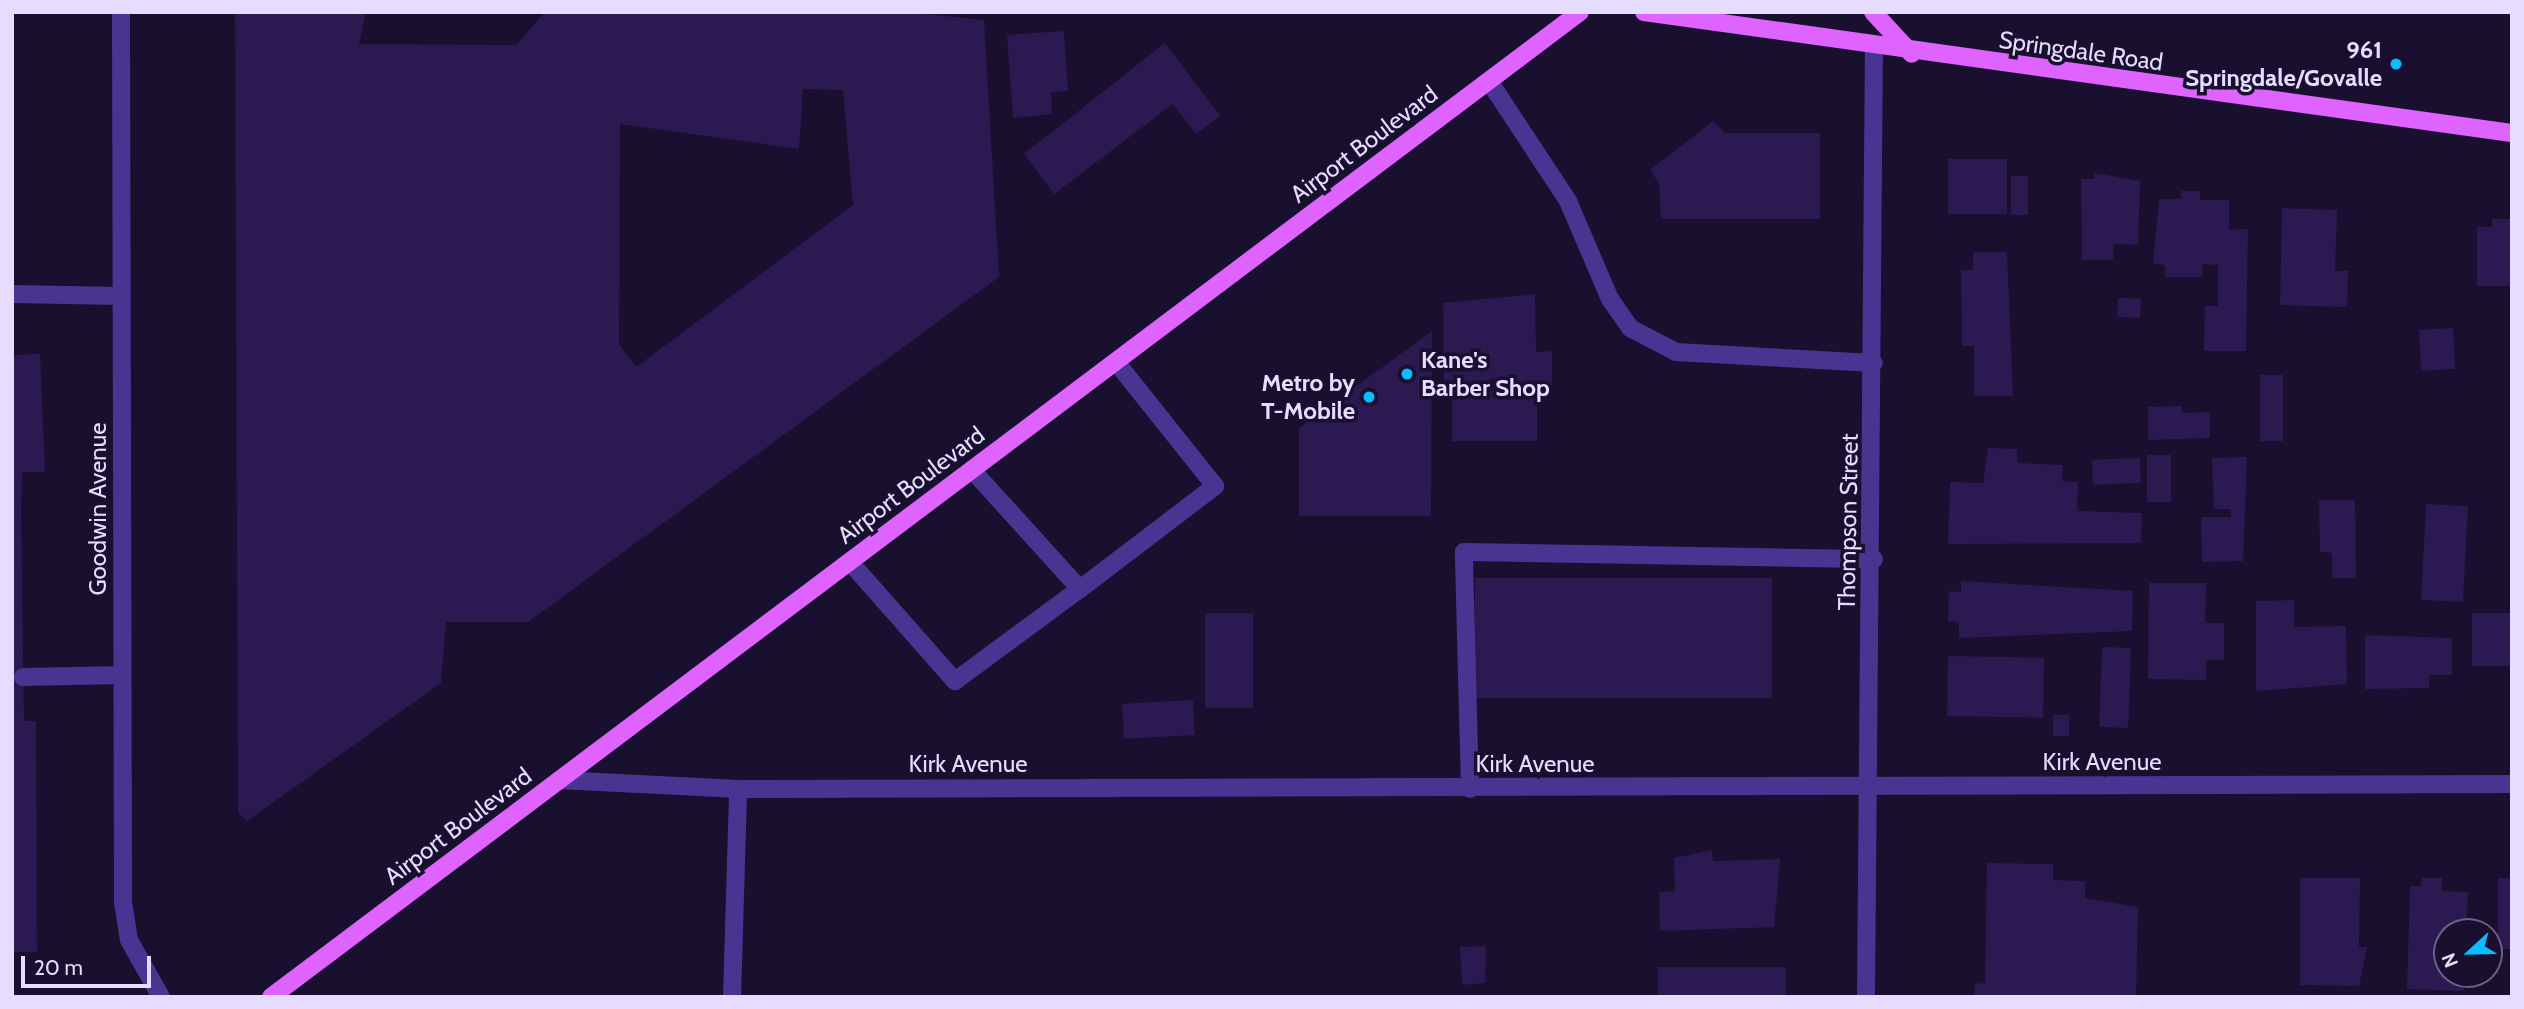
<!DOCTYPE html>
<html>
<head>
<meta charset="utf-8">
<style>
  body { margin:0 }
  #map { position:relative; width:2524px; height:1009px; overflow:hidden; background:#190f2e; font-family:Cabin,sans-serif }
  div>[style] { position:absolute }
  .building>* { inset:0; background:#2d1951; transform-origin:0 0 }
  .minor>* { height:18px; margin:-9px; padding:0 9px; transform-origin:9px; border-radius:9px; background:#483591 }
  .major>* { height:18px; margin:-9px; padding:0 9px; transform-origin:9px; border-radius:9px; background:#de63ff }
  .dots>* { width:19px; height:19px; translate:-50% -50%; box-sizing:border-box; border:4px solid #190f2e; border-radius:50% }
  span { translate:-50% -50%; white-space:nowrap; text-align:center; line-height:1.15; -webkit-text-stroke:7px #190f2e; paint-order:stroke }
  .poi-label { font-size:24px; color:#e5dcff; font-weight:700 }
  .right { translate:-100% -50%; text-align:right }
  .left { translate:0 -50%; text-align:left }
  .street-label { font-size:24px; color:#e5dcff }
  .frame { position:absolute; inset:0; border:14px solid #e5dcff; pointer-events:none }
  .north { position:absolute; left:2433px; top:918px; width:70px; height:70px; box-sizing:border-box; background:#190f2e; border:2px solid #6b6182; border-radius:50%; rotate:248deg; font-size:19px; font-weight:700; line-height:28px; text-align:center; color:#e5dcff }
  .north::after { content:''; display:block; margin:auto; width:24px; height:32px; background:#08beff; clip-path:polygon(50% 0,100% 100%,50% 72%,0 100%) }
  .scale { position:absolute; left:21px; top:956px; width:130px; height:32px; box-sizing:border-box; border:4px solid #e5dcff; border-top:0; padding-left:9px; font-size:21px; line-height:24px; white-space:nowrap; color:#e5dcff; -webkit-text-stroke:5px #190f2e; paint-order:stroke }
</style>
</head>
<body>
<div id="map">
  <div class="building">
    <div style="clip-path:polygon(evenodd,235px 12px,366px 12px,359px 44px,516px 45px,545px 12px,905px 12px,984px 20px,999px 277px,528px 622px,446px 622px,441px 683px,247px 821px,238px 812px,235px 12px,803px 89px,843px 90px,853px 205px,636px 367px,619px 344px,620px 124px,799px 149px,803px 89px)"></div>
    <div style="clip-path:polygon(1064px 31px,1068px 91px,1051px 92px,1052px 114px,1013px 118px,1007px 35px)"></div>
    <div style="clip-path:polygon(1165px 43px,1220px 116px,1196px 134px,1173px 104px,1054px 194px,1024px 154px)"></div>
    <div style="clip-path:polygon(1713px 121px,1725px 133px,1820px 133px,1820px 219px,1661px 219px,1659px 183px,1650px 170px)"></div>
    <div style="left:1948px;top:159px;width:59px;height:55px"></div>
    <div style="clip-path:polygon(2094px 173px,2140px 181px,2138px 245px,2114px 244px,2113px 260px,2082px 260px,2081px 179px,2094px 179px)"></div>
    <div style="left:2011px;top:176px;width:17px;height:39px"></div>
    <div style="clip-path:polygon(2181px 191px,2200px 191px,2200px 200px,2229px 200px,2229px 230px,2248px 229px,2246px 351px,2204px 351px,2205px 306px,2218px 306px,2218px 265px,2203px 264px,2202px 277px,2165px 277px,2165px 265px,2153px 264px,2159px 199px,2181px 199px)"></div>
    <div style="clip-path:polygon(2282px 208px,2337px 210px,2335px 271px,2348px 271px,2347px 307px,2280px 305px)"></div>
    <div style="clip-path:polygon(2492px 219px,2512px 219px,2512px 286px,2477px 286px,2477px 227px,2492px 227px)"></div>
    <div style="clip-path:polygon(1973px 252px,2007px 252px,2013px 396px,1974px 396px,1974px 346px,1962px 346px,1961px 270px,1973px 270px)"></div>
    <div style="clip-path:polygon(1535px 294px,1536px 352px,1552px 351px,1552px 387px,1537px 387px,1537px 441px,1452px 441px,1452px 387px,1444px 387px,1443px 303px)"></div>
    <div style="left:2118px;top:298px;width:23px;height:19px;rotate:2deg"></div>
    <div style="left:2453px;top:328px;width:41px;height:34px;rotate:87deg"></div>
    <div style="clip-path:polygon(1432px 331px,1431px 516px,1299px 516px,1299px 428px)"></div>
    <div style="clip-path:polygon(40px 354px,45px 472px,22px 472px,21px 509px,24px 721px,36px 721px,37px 952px,12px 952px,12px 355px)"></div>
    <div style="left:2260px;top:375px;width:23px;height:66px"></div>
    <div style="clip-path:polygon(2182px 406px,2182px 413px,2210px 412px,2210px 438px,2148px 440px,2148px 407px)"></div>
    <div style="clip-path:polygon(1988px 448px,2017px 449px,2017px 463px,2063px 465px,2062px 481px,2078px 482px,2077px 511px,2142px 513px,2141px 543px,1948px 544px,1950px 482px,1983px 483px)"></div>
    <div style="left:2147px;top:455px;width:24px;height:47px"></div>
    <div style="clip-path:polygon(2247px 457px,2243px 561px,2202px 562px,2201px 517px,2231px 517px,2231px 509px,2214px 509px,2212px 458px)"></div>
    <div style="left:2140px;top:458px;width:25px;height:48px;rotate:88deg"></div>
    <div style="clip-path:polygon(2319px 500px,2355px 500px,2356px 578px,2332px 578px,2332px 553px,2320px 552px)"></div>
    <div style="left:2426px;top:504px;width:42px;height:96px;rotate:3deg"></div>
    <div style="left:1475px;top:578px;width:297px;height:120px"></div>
    <div style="clip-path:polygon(1961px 581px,2133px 591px,2132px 631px,1959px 638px,1959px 622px,1948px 621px,1949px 591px,1961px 592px)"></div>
    <div style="clip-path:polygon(2149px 583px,2206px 583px,2205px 623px,2224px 623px,2224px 660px,2206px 660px,2206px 680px,2148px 679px)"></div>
    <div style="clip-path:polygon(2294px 600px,2294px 627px,2346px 626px,2347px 684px,2256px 691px,2256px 601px)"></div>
    <div style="left:1205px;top:613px;width:48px;height:95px"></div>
    <div style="left:2472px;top:613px;width:40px;height:53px"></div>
    <div style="clip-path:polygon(2365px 635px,2452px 638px,2452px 675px,2429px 675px,2429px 688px,2365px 689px)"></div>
    <div style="left:2102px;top:647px;width:29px;height:80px;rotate:2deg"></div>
    <div style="left:1948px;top:656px;width:96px;height:60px;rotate:1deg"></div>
    <div style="left:1193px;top:700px;width:35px;height:71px;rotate:87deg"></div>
    <div style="left:2053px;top:715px;width:16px;height:21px"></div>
    <div style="clip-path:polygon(1712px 850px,1713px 861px,1780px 859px,1774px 927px,1660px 931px,1659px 892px,1675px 891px,1674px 858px)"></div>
    <div style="clip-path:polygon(1987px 863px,2053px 864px,2053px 880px,2085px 881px,2085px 898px,2138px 907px,2136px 997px,1974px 997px,1975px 983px,1985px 984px)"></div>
    <div style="clip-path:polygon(2300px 878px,2360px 878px,2359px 947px,2367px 947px,2359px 986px,2300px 985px)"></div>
    <div style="clip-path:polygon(2422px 878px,2442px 878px,2442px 891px,2468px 892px,2466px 932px,2447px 932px,2447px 974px,2465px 974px,2464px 991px,2407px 989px,2410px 886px,2421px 886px)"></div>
    <div style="left:2498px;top:878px;width:14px;height:71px"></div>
    <div style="clip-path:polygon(1486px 946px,1485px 983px,1462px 985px,1460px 947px)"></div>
    <div style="left:1658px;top:967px;width:128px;height:30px"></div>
  </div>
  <div class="minor">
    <div style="left:121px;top:12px;width:890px;rotate:89.87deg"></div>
    <div style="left:123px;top:902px;width:38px;rotate:81deg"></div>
    <div style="left:129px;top:940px;width:65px;rotate:60.7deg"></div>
    <div style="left:1489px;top:81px;width:144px;rotate:56.6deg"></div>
    <div style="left:1568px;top:201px;width:107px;rotate:66.8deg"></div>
    <div style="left:1610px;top:299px;width:35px;rotate:55deg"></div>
    <div style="left:1630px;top:328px;width:52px;rotate:27.6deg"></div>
    <div style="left:1676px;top:352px;width:198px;rotate:3.2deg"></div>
    <div style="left:12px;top:294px;width:109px;rotate:1.1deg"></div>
    <div style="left:850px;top:562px;width:159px;rotate:48.6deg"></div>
    <div style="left:955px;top:681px;width:155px;rotate:-36.4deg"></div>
    <div style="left:1080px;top:589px;width:161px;rotate:-132.2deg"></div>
    <div style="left:1080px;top:589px;width:170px;rotate:-37.3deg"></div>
    <div style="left:1215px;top:486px;width:159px;rotate:-128.6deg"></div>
    <div style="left:23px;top:677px;width:99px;rotate:-1.2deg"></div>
    <div style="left:559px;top:780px;width:179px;rotate:2.9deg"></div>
    <div style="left:738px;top:789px;width:1774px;rotate:-0.16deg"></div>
    <div style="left:1470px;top:789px;width:237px;rotate:-91.5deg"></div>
    <div style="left:1464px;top:552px;width:410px;rotate:1deg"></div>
    <div style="left:732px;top:997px;width:208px;rotate:-88.3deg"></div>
    <div style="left:1866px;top:997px;width:948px;rotate:-89.52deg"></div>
  </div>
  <div class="major">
    <div style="left:1644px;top:12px;width:876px;rotate:7.94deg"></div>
    <div style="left:1873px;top:12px;width:57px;rotate:47.1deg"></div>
    <div style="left:271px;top:997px;width:1638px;rotate:-36.96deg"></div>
  </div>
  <div class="dots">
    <div style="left:2396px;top:64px;background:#08beff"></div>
    <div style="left:1407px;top:374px;background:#08beff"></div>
    <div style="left:1369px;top:397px;background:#08beff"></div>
  </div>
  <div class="poi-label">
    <span class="right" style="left:2382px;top:64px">961<br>Springdale/Govalle</span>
    <span class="left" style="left:1421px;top:374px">Kane's<br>Barber Shop</span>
    <span class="right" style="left:1355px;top:397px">Metro by<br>T-Mobile</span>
  </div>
  <div class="street-label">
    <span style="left:2081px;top:51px;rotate:8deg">Springdale Road</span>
    <span style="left:1364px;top:144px;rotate:-37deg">Airport Boulevard</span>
    <span style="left:911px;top:485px;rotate:-37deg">Airport Boulevard</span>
    <span style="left:98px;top:509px;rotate:-90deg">Goodwin Avenue</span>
    <span style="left:1848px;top:522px;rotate:-89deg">Thompson Street</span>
    <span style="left:2102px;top:762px">Kirk Avenue</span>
    <span style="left:968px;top:764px">Kirk Avenue</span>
    <span style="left:1535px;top:764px">Kirk Avenue</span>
    <span style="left:458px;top:826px;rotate:-37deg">Airport Boulevard</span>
  </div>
  <div class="frame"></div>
  <div class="north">N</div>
  <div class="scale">20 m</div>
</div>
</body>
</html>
